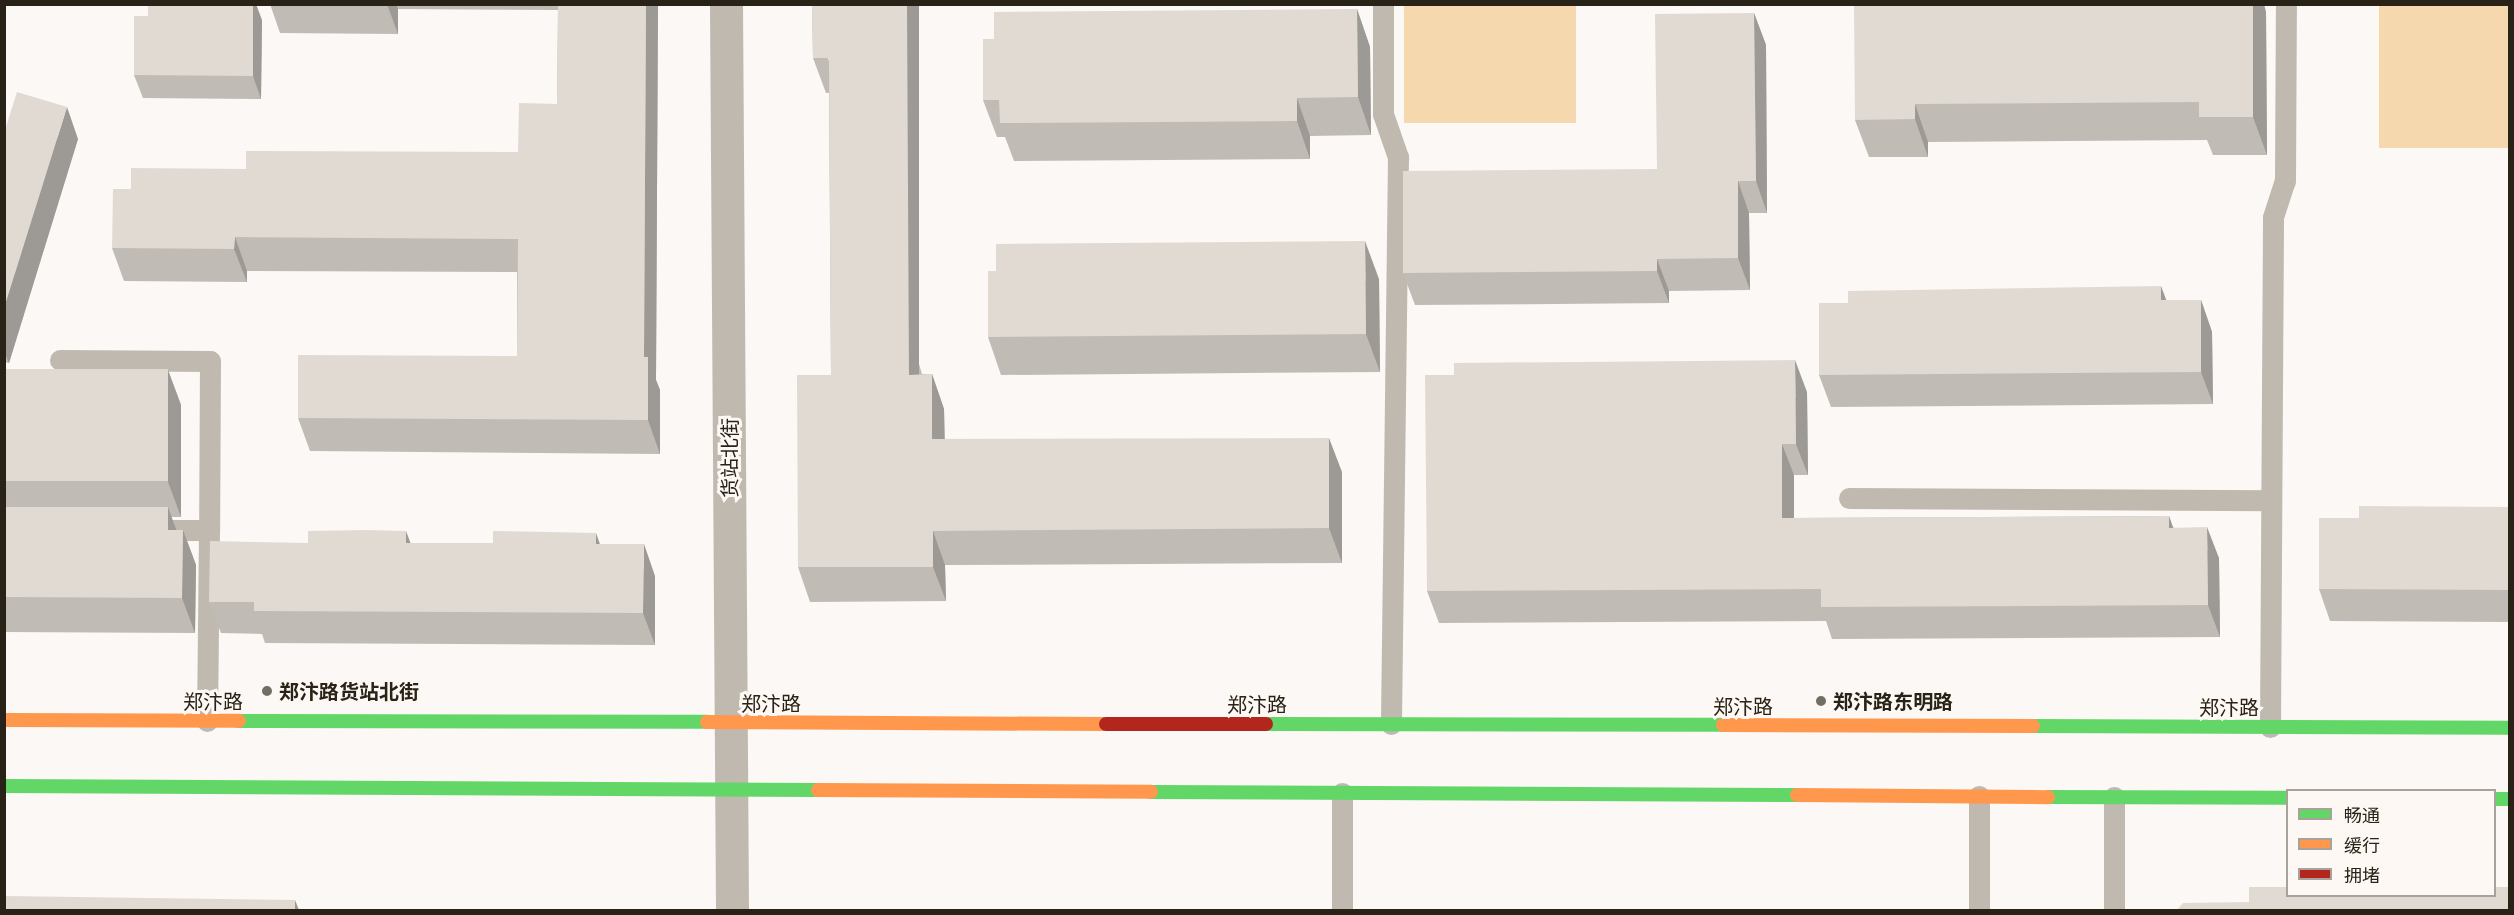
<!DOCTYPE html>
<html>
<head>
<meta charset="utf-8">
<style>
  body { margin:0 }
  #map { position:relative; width:2514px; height:915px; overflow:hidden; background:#fbf8f5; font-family:"Open Sans","Noto Sans SC",sans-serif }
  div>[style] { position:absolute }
  .green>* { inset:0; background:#f5d8ae; transform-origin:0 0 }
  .lane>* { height:21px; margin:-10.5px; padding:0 10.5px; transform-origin:10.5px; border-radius:10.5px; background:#c0b9af }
  .street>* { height:33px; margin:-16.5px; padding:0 16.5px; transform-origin:16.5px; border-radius:16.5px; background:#c0b9af }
  .fast>* { height:14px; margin:-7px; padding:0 7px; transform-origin:7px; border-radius:7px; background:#63d668 }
  .slow>* { height:14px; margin:-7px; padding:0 7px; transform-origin:7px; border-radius:7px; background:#ff974d }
  .jam>* { height:14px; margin:-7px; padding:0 7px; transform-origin:7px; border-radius:7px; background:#b3261e }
  .wall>* { inset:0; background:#c1bbb5 }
  .shaded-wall>* { inset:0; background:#9d9994; transform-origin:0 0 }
  .building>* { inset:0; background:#e0dad3; transform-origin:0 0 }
  .dots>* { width:16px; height:16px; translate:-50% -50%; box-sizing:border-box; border:3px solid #fdf8f3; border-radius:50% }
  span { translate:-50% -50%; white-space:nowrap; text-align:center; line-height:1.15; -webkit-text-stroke:6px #fdf8f3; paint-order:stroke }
  .street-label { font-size:20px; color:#292217 }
  .poi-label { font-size:20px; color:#292217; font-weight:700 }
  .left { translate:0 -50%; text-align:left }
  .frame { position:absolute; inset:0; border:6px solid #292217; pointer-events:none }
  .legend { position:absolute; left:2286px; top:789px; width:210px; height:108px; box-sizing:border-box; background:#fdf8f3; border:2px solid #a8a29b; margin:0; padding:8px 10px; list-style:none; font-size:18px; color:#292217 }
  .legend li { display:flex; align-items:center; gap:12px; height:30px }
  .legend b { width:30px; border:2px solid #a8a29b }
</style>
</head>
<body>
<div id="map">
  <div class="green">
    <div style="left:1404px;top:5px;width:172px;height:118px"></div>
    <div style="left:2379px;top:5px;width:130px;height:143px"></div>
  </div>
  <div class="lane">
    <div style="left:1383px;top:4px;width:110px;rotate:90deg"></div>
    <div style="left:1383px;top:114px;width:46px;rotate:70.8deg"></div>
    <div style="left:1398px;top:157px;width:567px;rotate:90.71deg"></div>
    <div style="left:60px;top:360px;width:150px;rotate:0.4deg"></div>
    <div style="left:210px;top:361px;width:169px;rotate:90.3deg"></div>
    <div style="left:1849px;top:498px;width:422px;rotate:0.3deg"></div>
    <div style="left:155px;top:530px;width:54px"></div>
    <div style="left:209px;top:530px;width:191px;rotate:90.6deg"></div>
    <div style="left:2270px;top:727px;width:510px;rotate:-89.66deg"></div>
    <div style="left:2273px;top:217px;width:38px;rotate:-72deg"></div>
    <div style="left:2285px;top:181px;width:177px;rotate:-89.7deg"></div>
    <div style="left:1342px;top:793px;width:117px;rotate:90deg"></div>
    <div style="left:1979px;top:796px;width:114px;rotate:90deg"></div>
    <div style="left:2114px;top:797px;width:113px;rotate:90deg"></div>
  </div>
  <div class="street">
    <div style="left:726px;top:4px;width:906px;rotate:89.62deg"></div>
  </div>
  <div class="fast">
    <div style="left:239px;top:721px;width:468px;rotate:0.1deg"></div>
    <div style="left:1266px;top:724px;width:457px;rotate:0.1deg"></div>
    <div style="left:2033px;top:726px;width:477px;rotate:0.2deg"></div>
    <div style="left:4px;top:786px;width:814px;rotate:0.28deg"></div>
    <div style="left:1151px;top:792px;width:646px;rotate:0.27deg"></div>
    <div style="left:2048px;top:797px;width:240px;rotate:0.2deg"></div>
    <div style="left:2494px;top:799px;width:16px"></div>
  </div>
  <div class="slow">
    <div style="left:4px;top:720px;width:235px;rotate:0.2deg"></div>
    <div style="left:707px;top:722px;width:399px;rotate:0.3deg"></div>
    <div style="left:1723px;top:725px;width:310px;rotate:0.2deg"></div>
    <div style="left:818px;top:790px;width:333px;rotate:0.3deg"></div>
    <div style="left:1797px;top:795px;width:251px;rotate:0.5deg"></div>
  </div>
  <div class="jam">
    <div style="left:1106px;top:724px;width:160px"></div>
  </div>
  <div class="wall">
    <div style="clip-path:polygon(270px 4px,658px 4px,656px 380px,660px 390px,660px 454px,310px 451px,298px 418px,517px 356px,517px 272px,247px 271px,247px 282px,124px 281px,112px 248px,131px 189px,246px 169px,518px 152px,557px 104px,558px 10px,398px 9px,398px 34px,280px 33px)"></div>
    <div style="clip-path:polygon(812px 4px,922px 374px,932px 374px,944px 409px,945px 439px,1342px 472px,1342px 563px,945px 565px,946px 601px,810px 602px,798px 567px,831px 375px,829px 93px,826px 93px,813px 58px)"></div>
    <div style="clip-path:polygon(1357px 9px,1370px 47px,1371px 135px,1310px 136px,1310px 159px,1014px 161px,1005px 137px,997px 137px,983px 100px,994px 39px)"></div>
    <div style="clip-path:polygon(2266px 12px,2267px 155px,2213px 155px,2207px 140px,1928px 142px,1928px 157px,1869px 157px,1855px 120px)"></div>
    <div style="clip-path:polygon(1754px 13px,1766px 45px,1767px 213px,1749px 213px,1750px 290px,1669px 291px,1669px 303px,1415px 305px,1403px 273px,1657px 169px)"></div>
    <div style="clip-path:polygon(148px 16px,262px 20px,261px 99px,143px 98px,134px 75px)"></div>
    <div style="clip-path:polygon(4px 133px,78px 139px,9px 363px,4px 362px)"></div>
    <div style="clip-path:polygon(1379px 279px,1380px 372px,1001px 375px,988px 337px)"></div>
    <div style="clip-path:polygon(2167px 300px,2201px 300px,2212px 332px,2213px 404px,1831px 407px,1819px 375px)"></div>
    <div style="clip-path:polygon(4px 369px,168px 370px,181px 405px,181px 517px,171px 517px,176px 530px,183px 530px,196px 565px,195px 633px,4px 632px)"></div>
    <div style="clip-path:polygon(1807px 392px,1808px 475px,1794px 475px,1794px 518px,2169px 516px,2173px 527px,2219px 558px,2220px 637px,1832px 639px,1826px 621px,1439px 623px,1427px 591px)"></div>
    <div style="clip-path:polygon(2510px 507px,2510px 622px,2330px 621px,2319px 589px,2359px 518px)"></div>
    <div style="clip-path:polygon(308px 543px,600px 544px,655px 576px,655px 645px,265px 643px,262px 634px,221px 633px,209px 602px)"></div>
  </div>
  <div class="shaded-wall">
    <div style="clip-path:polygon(253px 4px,256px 4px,262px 20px,261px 99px,253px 76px)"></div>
    <div style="clip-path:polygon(387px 4px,396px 4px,398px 9px,398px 34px)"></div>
    <div style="clip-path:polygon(646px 4px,658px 4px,656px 380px,660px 390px,660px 454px,648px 420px,644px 357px)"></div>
    <div style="left:907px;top:4px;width:12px;height:371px"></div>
    <div style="clip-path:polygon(2253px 4px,2264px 4px,2266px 12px,2267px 155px,2253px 117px)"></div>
    <div style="clip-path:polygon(1357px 9px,1370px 47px,1371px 135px,1358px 97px)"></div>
    <div style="clip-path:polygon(1754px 13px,1766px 45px,1767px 213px,1756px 181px)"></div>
    <div style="clip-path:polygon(1297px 98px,1310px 136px,1310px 159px,1297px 121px)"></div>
    <div style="clip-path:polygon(1915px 104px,1928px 142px,1928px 157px,1915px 119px)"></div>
    <div style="clip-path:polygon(67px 107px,78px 139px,9px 363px,4px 351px,4px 308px)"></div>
    <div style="clip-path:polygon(1738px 181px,1749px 213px,1750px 290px,1738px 258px)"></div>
    <div style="clip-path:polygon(235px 237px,247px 271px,247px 282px,234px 249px)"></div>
    <div style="clip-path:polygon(1365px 241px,1379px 279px,1380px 372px,1366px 334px)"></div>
    <div style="clip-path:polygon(1657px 259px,1669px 291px,1669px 303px,1657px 271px)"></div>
    <div style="clip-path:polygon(2161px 286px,2173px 318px,2161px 300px)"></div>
    <div style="clip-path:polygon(2201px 300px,2212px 332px,2213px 404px,2201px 372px)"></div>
    <div style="clip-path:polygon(1795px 360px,1807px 392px,1808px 475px,1796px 444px)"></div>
    <div style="clip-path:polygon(168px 370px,181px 405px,181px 517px,168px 482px)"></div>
    <div style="clip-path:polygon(932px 374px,944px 409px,945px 474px,932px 439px)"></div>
    <div style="clip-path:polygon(1329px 438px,1342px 472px,1342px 563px,1329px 528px)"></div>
    <div style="clip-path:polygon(1782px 444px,1794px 475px,1794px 550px,1782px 518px)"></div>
    <div style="clip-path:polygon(168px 507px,181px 543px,168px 530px)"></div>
    <div style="clip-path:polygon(2169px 516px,2180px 548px,2169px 528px)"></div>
    <div style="clip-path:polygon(2207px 527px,2219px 558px,2220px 637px,2208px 605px)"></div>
    <div style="clip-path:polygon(183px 530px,196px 565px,195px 633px,182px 598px)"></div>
    <div style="clip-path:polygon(406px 531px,418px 563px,406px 543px)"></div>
    <div style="clip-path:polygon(933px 531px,945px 565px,946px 601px,933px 567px)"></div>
    <div style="clip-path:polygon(596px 533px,607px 564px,596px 544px)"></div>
    <div style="clip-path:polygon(644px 544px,655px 576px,655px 645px,643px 613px)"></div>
    <div style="clip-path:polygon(295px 900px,299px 910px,295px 910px)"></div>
  </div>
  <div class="building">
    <div style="clip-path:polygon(148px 4px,253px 4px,253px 76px,134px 75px,134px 16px,148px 16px)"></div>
    <div style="clip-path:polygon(558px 4px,646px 4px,644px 357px,648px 357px,648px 420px,298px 418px,298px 355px,517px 356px,518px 239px,235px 237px,234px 249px,112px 248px,113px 189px,131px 189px,131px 168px,246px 169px,246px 151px,518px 152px,519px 103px,557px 104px)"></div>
    <div style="clip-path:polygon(812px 4px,907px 4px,909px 375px,932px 374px,932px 439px,1329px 438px,1329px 528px,933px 531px,933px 567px,798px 567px,797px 375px,831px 375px,829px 58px,813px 58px)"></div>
    <div style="clip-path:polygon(1854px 4px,2253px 4px,2253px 117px,2199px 117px,2199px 102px,1915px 104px,1915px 119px,1855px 120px)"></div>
    <div style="clip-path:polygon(1357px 9px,1358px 97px,1297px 98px,1297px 121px,1000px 123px,999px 100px,983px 100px,983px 39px,994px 39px,994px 12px)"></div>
    <div style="clip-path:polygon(1754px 13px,1756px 181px,1738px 181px,1738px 258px,1657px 259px,1657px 271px,1403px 273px,1403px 171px,1657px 169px,1655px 14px)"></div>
    <div style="clip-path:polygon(17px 92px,67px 107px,4px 308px,4px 133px)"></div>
    <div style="clip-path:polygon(1365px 241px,1366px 334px,988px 337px,988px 271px,996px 271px,996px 244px)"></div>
    <div style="clip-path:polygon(2161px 286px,2161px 300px,2201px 300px,2201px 372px,1819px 375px,1819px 303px,1848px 303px,1848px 291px)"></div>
    <div style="clip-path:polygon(1795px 360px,1796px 444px,1782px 444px,1782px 518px,2169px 516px,2169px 528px,2207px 527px,2208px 605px,1821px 607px,1821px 589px,1427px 591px,1425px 375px,1454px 375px,1454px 363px)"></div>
    <div style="left:4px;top:369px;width:164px;height:112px"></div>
    <div style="clip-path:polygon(2359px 506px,2510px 507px,2510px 590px,2319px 589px,2319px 518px,2359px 518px)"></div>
    <div style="clip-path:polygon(4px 507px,168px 507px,168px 530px,183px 530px,182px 598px,4px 597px)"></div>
    <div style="clip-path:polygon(366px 530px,406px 531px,406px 543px,493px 543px,493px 531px,596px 533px,596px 544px,644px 544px,643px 613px,254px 611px,254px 602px,209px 602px,210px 541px,308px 543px,308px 531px)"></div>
    <div style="clip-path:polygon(2249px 887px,2288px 887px,2288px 896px,2494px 896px,2494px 887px,2510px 887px,2510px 910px,2177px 910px,2183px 903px,2249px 902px)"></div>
    <div style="clip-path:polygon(4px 896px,295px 900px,295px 910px,4px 910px)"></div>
  </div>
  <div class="dots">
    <div style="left:267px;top:691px;background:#726d65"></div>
    <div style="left:1821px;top:701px;background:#726d65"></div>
  </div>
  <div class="street-label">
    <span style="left:729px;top:458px;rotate:-90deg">货站北街</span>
    <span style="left:213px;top:701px">郑汴路</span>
    <span style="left:771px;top:703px">郑汴路</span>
    <span style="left:1257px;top:704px">郑汴路</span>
    <span style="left:1743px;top:706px">郑汴路</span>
    <span style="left:2229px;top:707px">郑汴路</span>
  </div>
  <div class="poi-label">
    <span class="left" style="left:279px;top:691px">郑汴路货站北街</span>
    <span class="left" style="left:1833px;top:701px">郑汴路东明路</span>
  </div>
  <div class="frame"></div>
  <ul class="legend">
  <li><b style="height:8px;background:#63d668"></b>畅通</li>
  <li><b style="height:8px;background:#ff974d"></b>缓行</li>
  <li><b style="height:8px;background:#b3261e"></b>拥堵</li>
  </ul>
</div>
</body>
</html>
